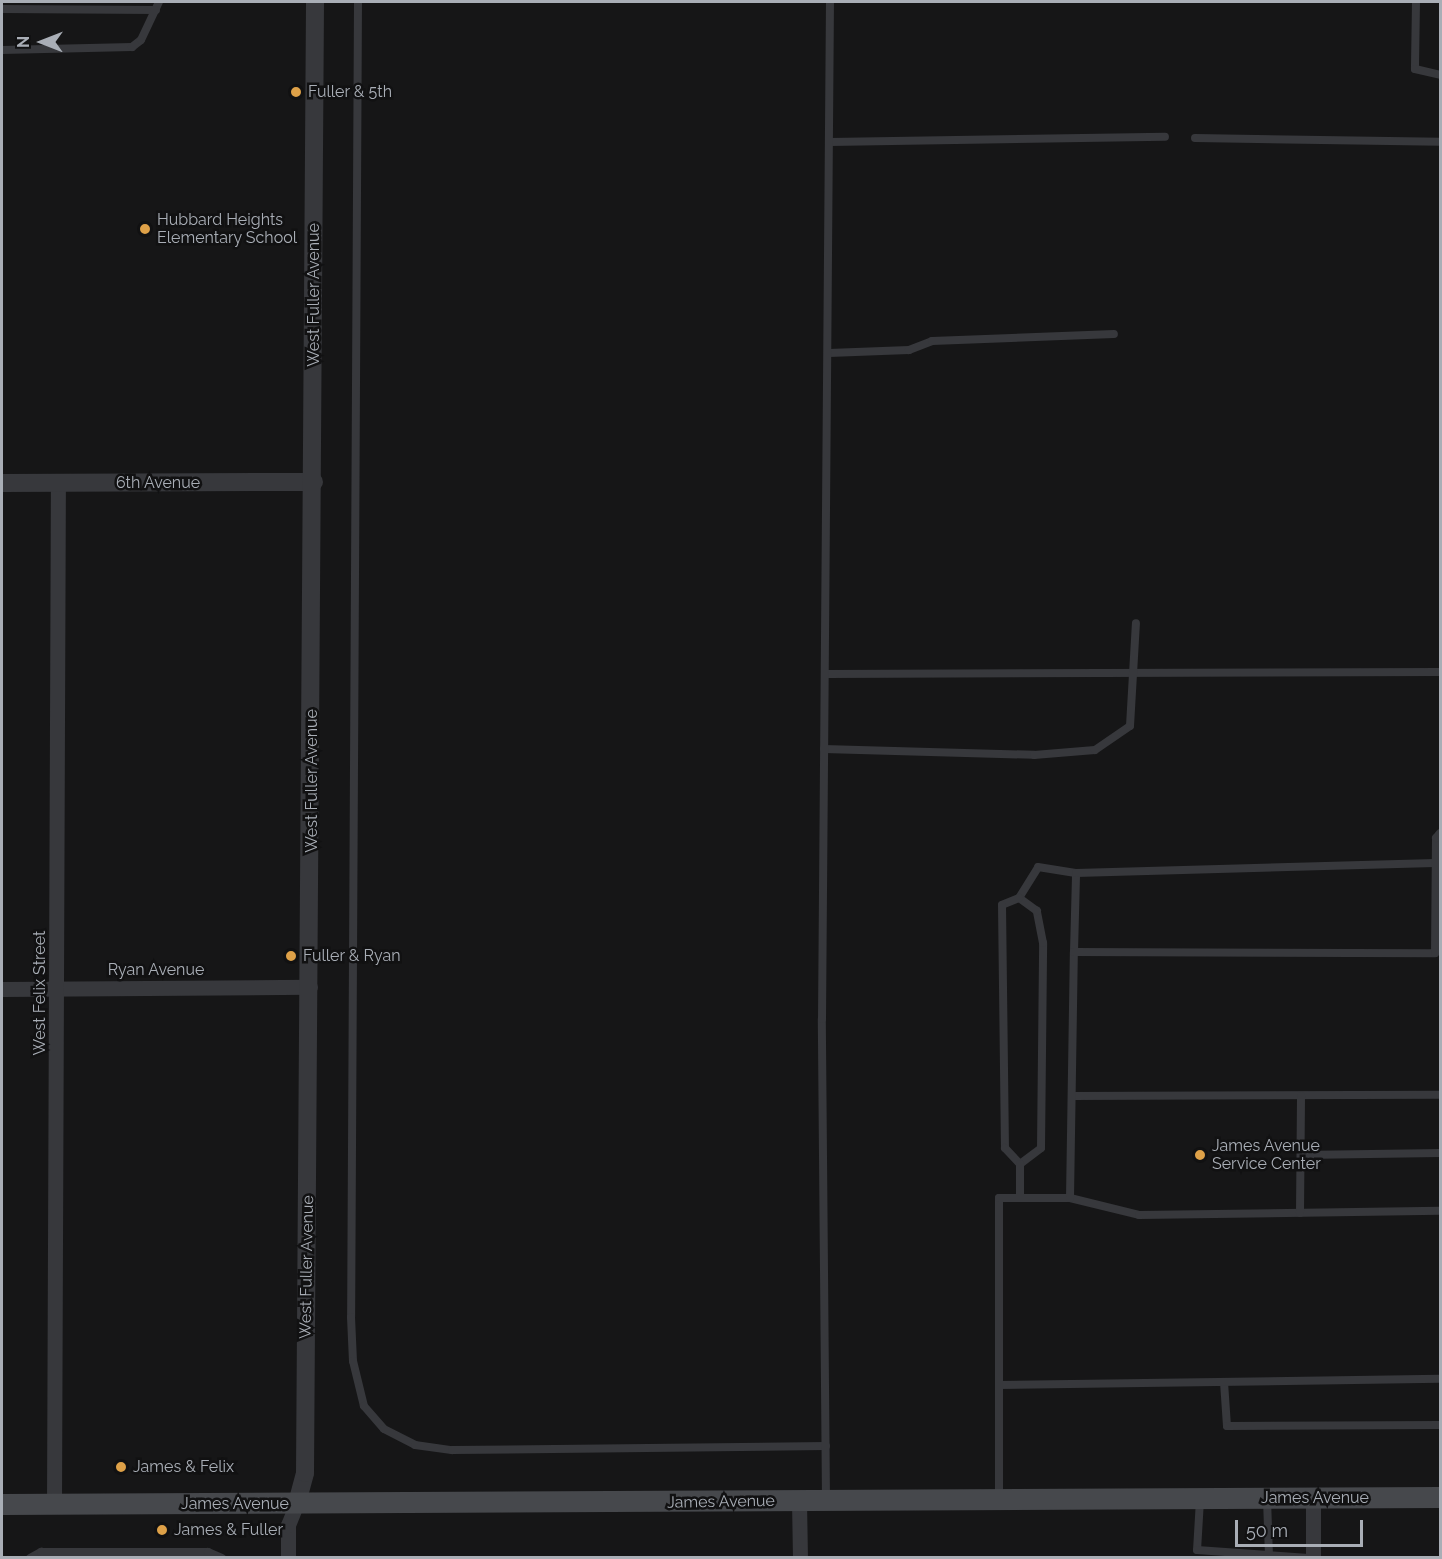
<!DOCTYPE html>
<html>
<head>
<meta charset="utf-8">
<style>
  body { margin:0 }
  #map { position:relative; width:1442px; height:1559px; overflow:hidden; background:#161617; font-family:Raleway,sans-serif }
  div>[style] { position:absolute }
  .service>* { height:8px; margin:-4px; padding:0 4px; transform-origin:4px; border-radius:4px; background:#37383c }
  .minor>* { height:15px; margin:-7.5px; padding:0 7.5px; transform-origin:7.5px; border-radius:7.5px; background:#37383c }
  .tertiary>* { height:18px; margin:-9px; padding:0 9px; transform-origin:9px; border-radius:9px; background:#37383c }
  .secondary>* { height:21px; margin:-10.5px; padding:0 10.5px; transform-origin:10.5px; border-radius:10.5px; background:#46484c }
  .dots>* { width:16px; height:16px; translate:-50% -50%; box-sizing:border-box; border:3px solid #111112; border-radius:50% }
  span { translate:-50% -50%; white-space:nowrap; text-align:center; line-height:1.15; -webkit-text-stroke:5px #111112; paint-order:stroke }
  .poi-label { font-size:16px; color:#a9aeb6 }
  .left { translate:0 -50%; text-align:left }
  .street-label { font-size:16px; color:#a9aeb6 }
  .frame { position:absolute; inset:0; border:3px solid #a9aeb6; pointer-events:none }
  .north { position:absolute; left:12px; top:12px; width:60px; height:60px; -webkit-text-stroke:4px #111112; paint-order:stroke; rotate:270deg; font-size:16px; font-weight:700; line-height:24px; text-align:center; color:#a9aeb6 }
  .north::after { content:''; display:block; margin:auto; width:21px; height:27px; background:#a9aeb6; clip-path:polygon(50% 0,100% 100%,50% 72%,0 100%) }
  .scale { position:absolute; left:1235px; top:1520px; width:128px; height:27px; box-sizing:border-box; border:3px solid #a9aeb6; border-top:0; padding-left:8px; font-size:18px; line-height:21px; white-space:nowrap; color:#a9aeb6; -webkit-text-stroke:4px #111112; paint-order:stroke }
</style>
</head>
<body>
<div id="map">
  <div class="service">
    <div style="left:358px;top:2px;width:1315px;rotate:90.3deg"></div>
    <div style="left:351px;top:1317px;width:44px;rotate:87.4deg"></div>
    <div style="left:353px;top:1361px;width:46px;rotate:76.3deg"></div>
    <div style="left:364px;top:1406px;width:30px;rotate:49deg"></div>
    <div style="left:384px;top:1429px;width:35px;rotate:27deg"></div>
    <div style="left:415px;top:1445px;width:37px;rotate:8deg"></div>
    <div style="left:452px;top:1450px;width:374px;rotate:-0.6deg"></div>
    <div style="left:1416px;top:2px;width:67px;rotate:90.9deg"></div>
    <div style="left:1415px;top:69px;width:26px;rotate:13deg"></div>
    <div style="left:2px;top:9px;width:154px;rotate:0.4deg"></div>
    <div style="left:2px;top:50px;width:130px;rotate:-1.3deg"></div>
    <div style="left:132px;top:47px;width:11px;rotate:-38deg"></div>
    <div style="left:141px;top:40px;width:42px;rotate:-64.7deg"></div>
    <div style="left:1195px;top:138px;width:245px;rotate:0.9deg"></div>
    <div style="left:830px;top:142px;width:335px;rotate:-0.9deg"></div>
    <div style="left:829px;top:353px;width:80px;rotate:-2.1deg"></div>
    <div style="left:909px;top:350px;width:25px;rotate:-21deg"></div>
    <div style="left:932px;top:341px;width:182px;rotate:-2.2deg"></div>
    <div style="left:827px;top:674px;width:613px;rotate:-0.19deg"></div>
    <div style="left:824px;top:749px;width:210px;rotate:1.6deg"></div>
    <div style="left:1034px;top:755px;width:61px;rotate:-4.7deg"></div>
    <div style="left:1095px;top:750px;width:42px;rotate:-34.4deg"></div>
    <div style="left:1130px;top:726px;width:103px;rotate:-86.7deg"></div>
    <div style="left:1019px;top:898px;width:36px;rotate:-58deg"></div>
    <div style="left:1038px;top:867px;width:38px;rotate:9deg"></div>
    <div style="left:1074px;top:952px;width:79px;rotate:-88.5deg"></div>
    <div style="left:1076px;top:873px;width:359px;rotate:-1.6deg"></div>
    <div style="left:1072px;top:1096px;width:368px;rotate:-0.2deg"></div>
    <div style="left:1301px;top:1155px;width:139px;rotate:-0.8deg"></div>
    <div style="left:1020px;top:1164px;width:26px;rotate:-37deg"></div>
    <div style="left:1041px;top:1148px;width:205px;rotate:-89.4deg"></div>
    <div style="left:1043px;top:943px;width:33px;rotate:-101deg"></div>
    <div style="left:1037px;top:911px;width:22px;rotate:-144deg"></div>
    <div style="left:1019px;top:898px;width:18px;rotate:158deg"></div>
    <div style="left:1002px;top:905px;width:243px;rotate:89.3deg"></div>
    <div style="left:1005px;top:1148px;width:22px;rotate:47deg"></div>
    <div style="left:1020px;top:1164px;width:34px;rotate:90deg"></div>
    <div style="left:1070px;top:1198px;width:71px;rotate:13.8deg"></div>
    <div style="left:1139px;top:1215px;width:301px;rotate:-0.8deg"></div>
    <div style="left:1300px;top:1213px;width:117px;rotate:-89.5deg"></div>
    <div style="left:1224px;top:1382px;width:44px;rotate:86.1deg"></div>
    <div style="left:1227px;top:1426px;width:213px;rotate:-0.3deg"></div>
    <div style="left:999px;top:1385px;width:441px;rotate:-0.8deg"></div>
    <div style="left:999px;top:1498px;width:300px;rotate:-90deg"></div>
    <div style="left:999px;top:1198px;width:71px"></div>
    <div style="left:1070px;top:1198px;width:246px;rotate:-89.1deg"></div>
    <div style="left:1074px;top:952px;width:361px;rotate:0.2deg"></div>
    <div style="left:1435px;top:953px;width:115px;rotate:-89.5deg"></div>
    <div style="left:1436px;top:838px;width:6px;rotate:-51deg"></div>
    <div style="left:1267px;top:1499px;width:56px;rotate:88deg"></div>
    <div style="left:826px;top:1500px;width:481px;rotate:-90.5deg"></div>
    <div style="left:822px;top:1019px;width:1017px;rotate:-89.55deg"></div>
    <div style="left:1200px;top:1500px;width:50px;rotate:93.4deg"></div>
    <div style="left:1197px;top:1550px;width:112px;rotate:4.1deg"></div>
    <div style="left:30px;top:1558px;width:13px;rotate:-29deg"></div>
    <div style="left:41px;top:1552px;width:167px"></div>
    <div style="left:208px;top:1552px;width:15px;rotate:23deg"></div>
  </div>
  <div class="minor">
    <div style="left:2px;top:989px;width:308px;rotate:-0.4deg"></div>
    <div style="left:1313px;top:1498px;width:60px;rotate:90deg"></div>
    <div style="left:799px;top:1501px;width:57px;rotate:89deg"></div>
    <div style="left:54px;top:1504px;width:1021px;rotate:-89.78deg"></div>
    <div style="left:288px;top:1558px;width:33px;rotate:-90deg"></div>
    <div style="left:288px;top:1525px;width:24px;rotate:-68deg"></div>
  </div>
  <div class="tertiary">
    <div style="left:2px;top:483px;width:312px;rotate:-0.2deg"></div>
    <div style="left:297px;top:1503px;width:31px;rotate:-75deg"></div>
    <div style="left:305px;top:1473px;width:1471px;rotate:-89.61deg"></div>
  </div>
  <div class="secondary">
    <div style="left:2px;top:1504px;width:1438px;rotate:-0.28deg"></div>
  </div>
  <div class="dots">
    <div style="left:296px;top:92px;background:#dea148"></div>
    <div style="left:145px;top:229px;background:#dea148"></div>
    <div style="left:291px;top:956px;background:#dea148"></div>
    <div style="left:1200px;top:1155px;background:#dea148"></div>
    <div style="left:121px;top:1467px;background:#dea148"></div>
    <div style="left:162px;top:1530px;background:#dea148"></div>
  </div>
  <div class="poi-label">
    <span class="left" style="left:308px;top:92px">Fuller &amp; 5th</span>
    <span class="left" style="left:157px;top:229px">Hubbard Heights<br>Elementary School</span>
    <span class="left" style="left:303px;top:956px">Fuller &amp; Ryan</span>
    <span class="left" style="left:1212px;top:1155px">James Avenue<br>Service Center</span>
    <span class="left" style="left:133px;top:1467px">James &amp; Felix</span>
    <span class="left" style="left:174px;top:1530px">James &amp; Fuller</span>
  </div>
  <div class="street-label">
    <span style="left:314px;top:295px;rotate:-90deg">West Fuller Avenue</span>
    <span style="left:158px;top:483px">6th Avenue</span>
    <span style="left:312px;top:781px;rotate:-90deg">West Fuller Avenue</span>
    <span style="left:156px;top:970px">Ryan Avenue</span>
    <span style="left:40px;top:993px;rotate:-90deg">West Felix Street</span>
    <span style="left:307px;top:1267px;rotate:-89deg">West Fuller Avenue</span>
    <span style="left:1315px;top:1498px">James Avenue</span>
    <span style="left:721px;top:1502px;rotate:-1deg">James Avenue</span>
    <span style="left:235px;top:1504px">James Avenue</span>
  </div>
  <div class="frame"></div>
  <div class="north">N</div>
  <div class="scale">50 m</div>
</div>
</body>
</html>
